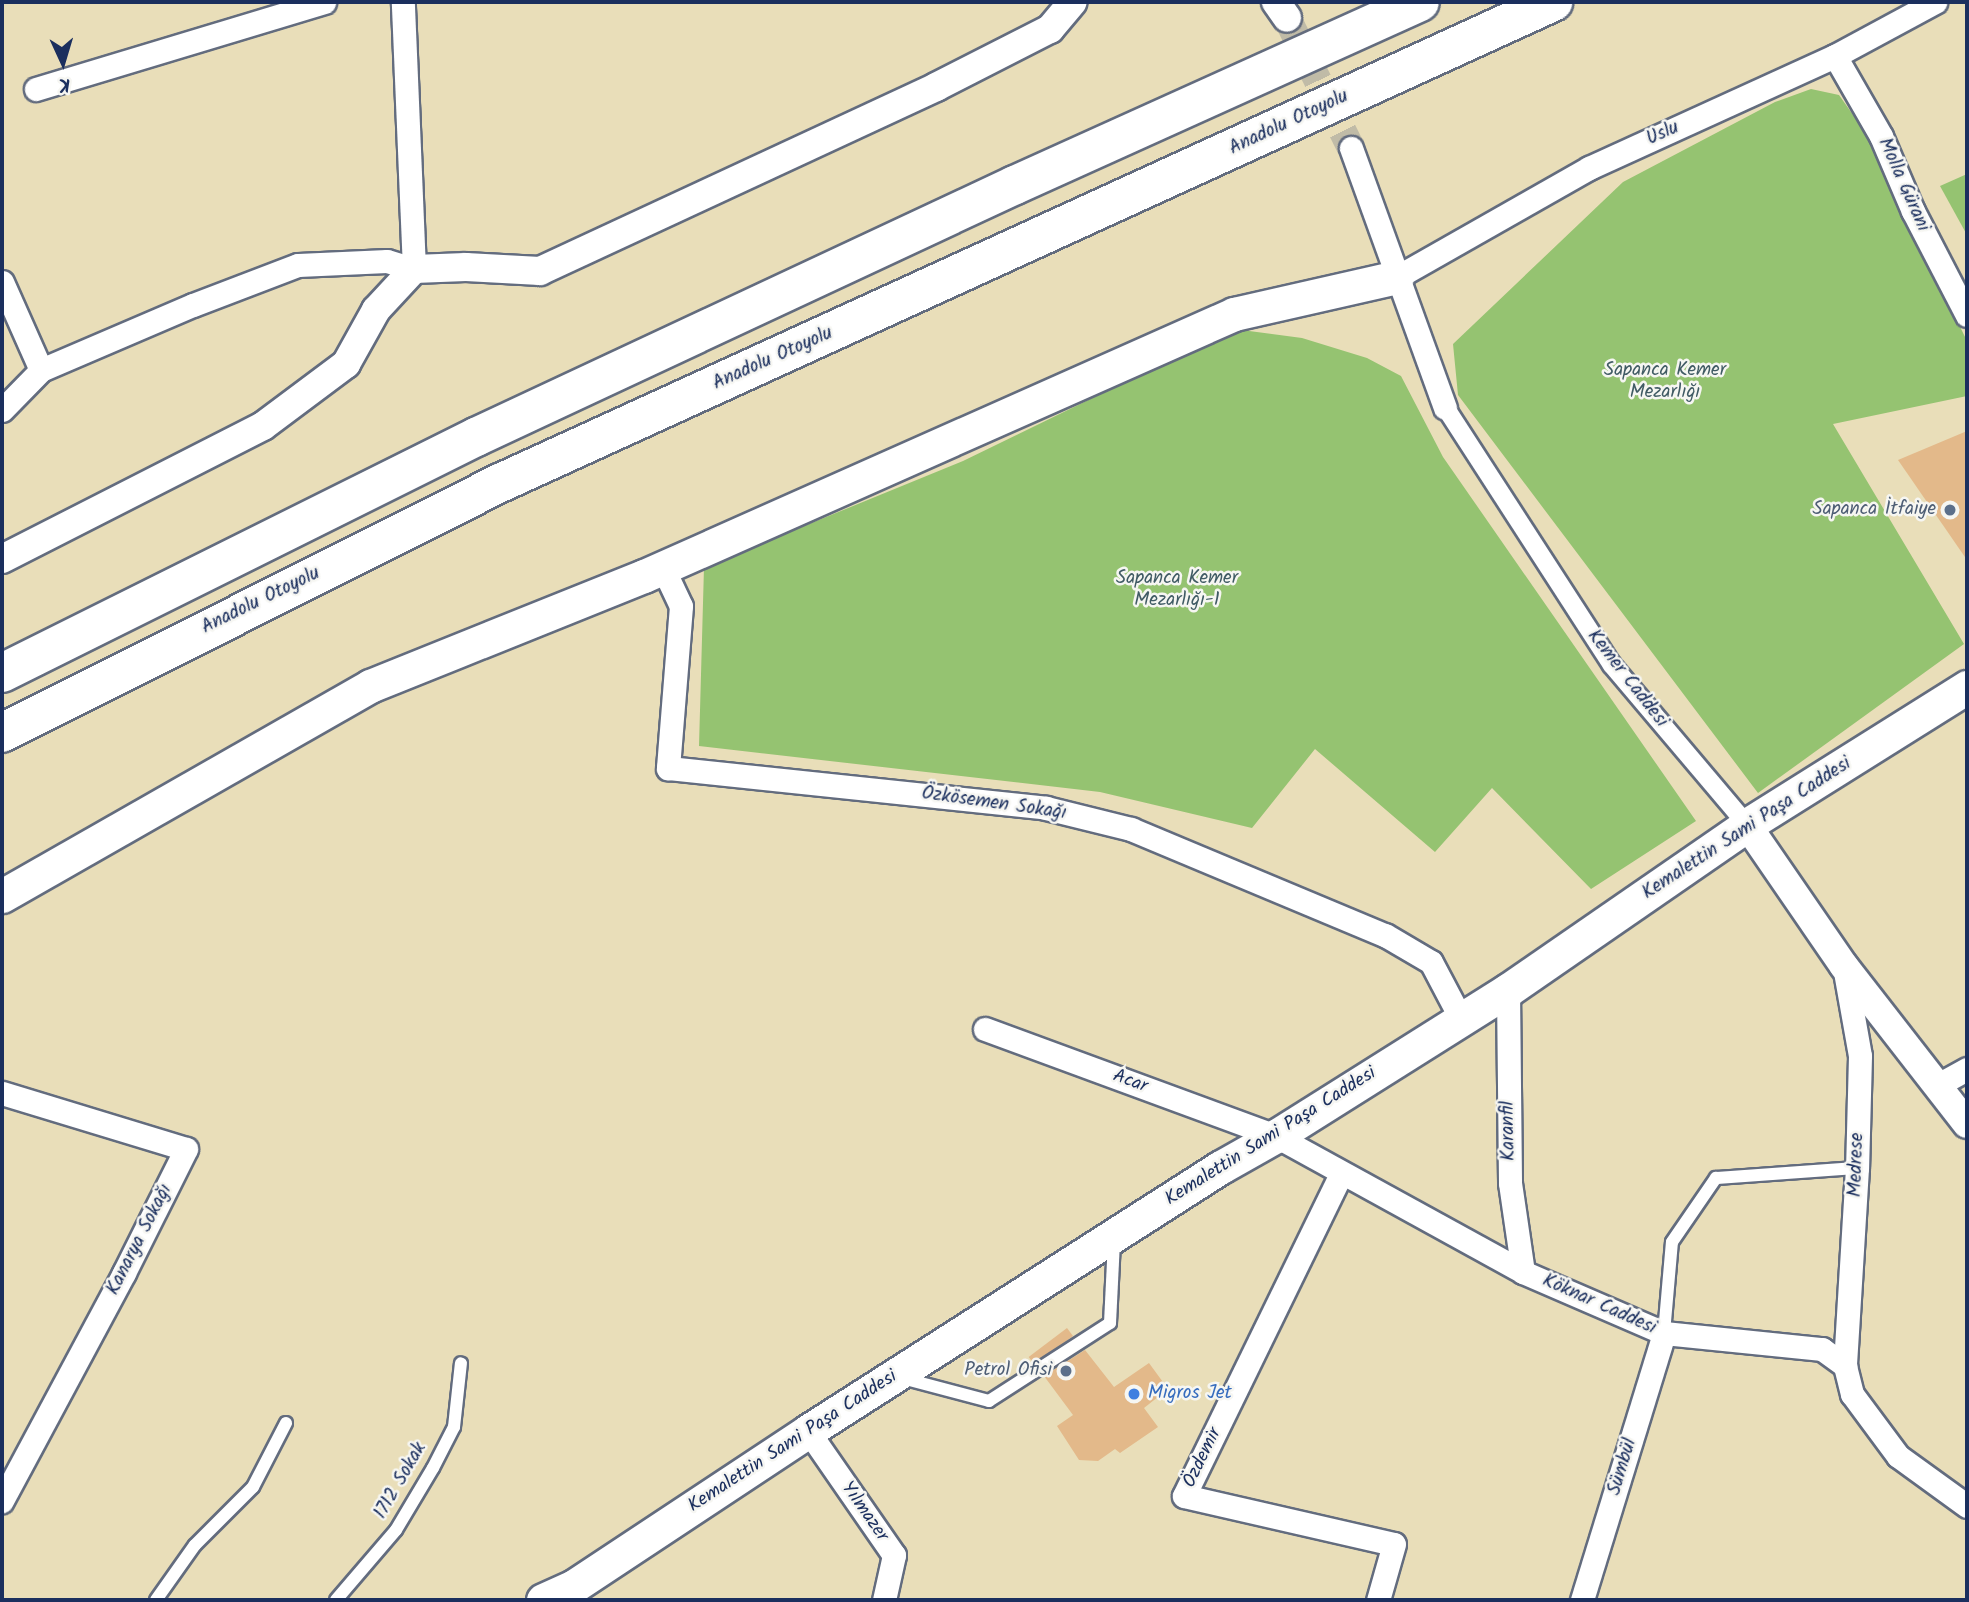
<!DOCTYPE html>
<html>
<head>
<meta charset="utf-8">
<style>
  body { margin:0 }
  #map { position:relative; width:1969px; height:1602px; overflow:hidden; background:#e9deb9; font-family:Kalam,sans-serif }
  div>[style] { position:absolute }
  .green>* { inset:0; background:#95c371 }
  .building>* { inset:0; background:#e3b98a; transform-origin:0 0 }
  .tertiary-tunnel>* { height:28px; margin-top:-14px; transform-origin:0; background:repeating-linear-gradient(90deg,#c0bba7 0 28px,transparent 0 42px) }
  .roads { filter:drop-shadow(2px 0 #636c7e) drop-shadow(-2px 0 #636c7e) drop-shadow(0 2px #636c7e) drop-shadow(0 -2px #636c7e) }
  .service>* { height:12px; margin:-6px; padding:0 6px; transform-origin:6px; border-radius:6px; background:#fff }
  .pedestrian>* { height:18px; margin:-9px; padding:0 9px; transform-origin:9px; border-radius:9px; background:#fff }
  .minor>* { height:23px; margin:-11.5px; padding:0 11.5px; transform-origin:11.5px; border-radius:11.5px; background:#fff }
  .tertiary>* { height:28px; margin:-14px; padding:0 14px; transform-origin:14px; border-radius:14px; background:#fff }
  .secondary>* { height:33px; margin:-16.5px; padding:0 16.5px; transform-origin:16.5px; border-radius:16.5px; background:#fff }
  .motorway>* { height:38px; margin:-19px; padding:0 19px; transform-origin:19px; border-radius:19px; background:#fff }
  .dots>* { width:19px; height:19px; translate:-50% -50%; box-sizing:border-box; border:4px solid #f6f6f2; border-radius:50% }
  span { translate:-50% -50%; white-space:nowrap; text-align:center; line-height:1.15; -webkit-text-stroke:5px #f6f6f2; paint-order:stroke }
  .street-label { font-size:19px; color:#1b2f5e }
  .park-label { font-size:19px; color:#405b64 }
  .service-label { font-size:19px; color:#4e5e75 }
  .right { translate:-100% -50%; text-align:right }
  .shop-label { font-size:19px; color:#366cbe }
  .left { translate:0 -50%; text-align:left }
  .frame { position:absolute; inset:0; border:4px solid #1b2f5e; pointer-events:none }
  .north { position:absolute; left:28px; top:28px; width:70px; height:70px; -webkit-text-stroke:5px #f6f6f2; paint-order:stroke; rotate:176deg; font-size:19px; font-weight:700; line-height:28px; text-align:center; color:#1b2f5e }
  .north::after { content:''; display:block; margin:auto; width:24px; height:32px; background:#1b2f5e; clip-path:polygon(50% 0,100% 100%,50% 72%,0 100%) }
</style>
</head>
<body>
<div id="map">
  <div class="green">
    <div style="clip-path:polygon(1811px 89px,1839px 95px,1863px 129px,1967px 341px,1967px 396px,1833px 424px,1964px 644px,1758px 793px,1458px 395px,1453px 344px,1623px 182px,1775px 102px)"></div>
    <div style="clip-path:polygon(1967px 174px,1967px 235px,1940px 186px)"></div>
    <div style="clip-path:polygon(1234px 329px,1302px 338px,1367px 358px,1401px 376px,1443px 457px,1696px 821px,1591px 889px,1492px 788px,1435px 852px,1315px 749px,1252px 828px,1100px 792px,699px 746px,704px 567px,963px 461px)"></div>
  </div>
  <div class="building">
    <div style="clip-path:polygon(1967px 431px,1967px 560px,1898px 460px)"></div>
    <div style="left:1067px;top:1328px;width:10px;height:48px;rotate:53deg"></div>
    <div style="clip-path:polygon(1085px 1350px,1114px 1387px,1149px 1363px,1168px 1389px,1144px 1408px,1158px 1427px,1120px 1453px,1115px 1449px,1098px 1461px,1079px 1460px,1057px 1426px,1073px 1415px,1044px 1376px)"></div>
  </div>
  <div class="tertiary-tunnel">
    <div style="left:1287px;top:18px;width:145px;rotate:63.8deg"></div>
  </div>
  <div class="roads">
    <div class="service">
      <div style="left:1664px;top:1333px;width:91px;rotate:-85deg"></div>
      <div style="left:1672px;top:1242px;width:78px;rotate:-55.5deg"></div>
      <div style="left:1716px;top:1178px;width:141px;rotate:-4.1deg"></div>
      <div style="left:902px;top:1378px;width:90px;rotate:14.8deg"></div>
      <div style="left:989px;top:1401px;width:144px;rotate:-32.8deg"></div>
      <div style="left:1110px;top:1323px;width:83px;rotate:-87.2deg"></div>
      <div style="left:156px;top:1600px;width:67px;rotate:-54.7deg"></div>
      <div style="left:195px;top:1545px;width:82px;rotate:-45deg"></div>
      <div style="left:253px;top:1487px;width:72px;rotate:-62.7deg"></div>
      <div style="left:336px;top:1600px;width:92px;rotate:-49.4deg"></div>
      <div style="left:396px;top:1530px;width:72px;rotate:-59.2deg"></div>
      <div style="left:433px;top:1468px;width:46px;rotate:-62.9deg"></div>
      <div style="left:454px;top:1427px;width:64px;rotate:-83.8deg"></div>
    </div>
    <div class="pedestrian">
      <div style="left:1445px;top:407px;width:307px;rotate:57.1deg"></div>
      <div style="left:1612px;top:665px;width:209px;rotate:49.8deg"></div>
    </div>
    <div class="minor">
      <div style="left:1835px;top:56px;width:92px;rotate:60.1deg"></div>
      <div style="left:1881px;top:136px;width:82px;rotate:66.9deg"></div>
      <div style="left:1913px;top:211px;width:117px;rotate:62.6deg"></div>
      <div style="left:36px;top:89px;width:301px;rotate:-16.8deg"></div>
      <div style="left:1351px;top:148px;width:276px;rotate:70.1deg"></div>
      <div style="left:1397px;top:277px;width:221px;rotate:-29.6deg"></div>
      <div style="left:1589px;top:168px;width:270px;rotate:-24.5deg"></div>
      <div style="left:1835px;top:56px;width:114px;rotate:-28.4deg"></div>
      <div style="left:2px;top:282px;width:96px;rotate:66.1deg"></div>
      <div style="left:2px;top:410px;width:56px;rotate:-45.7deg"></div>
      <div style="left:41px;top:370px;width:165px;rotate:-23.2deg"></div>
      <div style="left:193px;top:305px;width:112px;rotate:-20.9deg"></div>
      <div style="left:298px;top:265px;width:89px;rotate:-2.6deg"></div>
      <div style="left:387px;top:261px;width:28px;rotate:17deg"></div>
      <div style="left:414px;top:269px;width:267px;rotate:-92.4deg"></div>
      <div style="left:663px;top:568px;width:42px;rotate:64.7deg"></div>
      <div style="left:681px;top:606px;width:163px;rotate:94.6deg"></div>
      <div style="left:668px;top:768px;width:380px;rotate:6deg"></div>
      <div style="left:1046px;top:808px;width:88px;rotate:13.9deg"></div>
      <div style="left:1131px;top:829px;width:275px;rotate:22.7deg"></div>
      <div style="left:1385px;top:935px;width:53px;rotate:30.4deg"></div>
      <div style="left:1431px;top:962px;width:64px;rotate:62.2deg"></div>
      <div style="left:1844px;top:966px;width:91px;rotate:79.9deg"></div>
      <div style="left:1860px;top:1056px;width:112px;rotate:91.5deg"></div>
      <div style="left:1857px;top:1168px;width:198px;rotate:93.5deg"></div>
      <div style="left:1508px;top:990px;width:193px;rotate:89.4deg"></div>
      <div style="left:1510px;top:1183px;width:90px;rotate:81.7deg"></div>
      <div style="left:985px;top:1029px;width:310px;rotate:20.2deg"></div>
      <div style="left:1276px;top:1136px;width:282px;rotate:28.8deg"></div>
      <div style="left:1523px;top:1272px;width:154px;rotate:23.4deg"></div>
      <div style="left:1664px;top:1333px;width:159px;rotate:5.8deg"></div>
      <div style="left:1822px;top:1349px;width:29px;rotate:36deg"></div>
      <div style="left:1845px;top:1366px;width:29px;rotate:76deg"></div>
      <div style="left:1852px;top:1394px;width:77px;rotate:53.4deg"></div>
      <div style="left:1898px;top:1456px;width:85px;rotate:35.9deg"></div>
      <div style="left:1936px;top:1086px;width:35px;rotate:-29deg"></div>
      <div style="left:2px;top:1093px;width:192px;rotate:16.9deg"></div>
      <div style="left:186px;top:1149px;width:139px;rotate:116.6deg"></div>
      <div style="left:124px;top:1273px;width:259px;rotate:118.2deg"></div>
      <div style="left:1341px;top:1174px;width:358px;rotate:116deg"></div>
      <div style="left:1184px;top:1496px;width:215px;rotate:12.9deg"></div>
      <div style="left:1394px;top:1544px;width:58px;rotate:105.9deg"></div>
      <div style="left:808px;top:1431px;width:151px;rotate:55.3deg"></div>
      <div style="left:894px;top:1555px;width:46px;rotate:102.5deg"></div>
      <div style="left:1582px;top:1600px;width:279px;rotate:-72.9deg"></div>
    </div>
    <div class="tertiary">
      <div style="left:1276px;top:2px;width:19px;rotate:55deg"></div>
      <div style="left:2px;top:559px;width:293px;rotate:-27deg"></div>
      <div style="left:263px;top:426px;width:104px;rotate:-36.8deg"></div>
      <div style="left:346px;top:364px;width:62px;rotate:-60.9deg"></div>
      <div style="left:376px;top:310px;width:56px;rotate:-47.2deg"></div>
      <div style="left:414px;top:269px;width:52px;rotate:-2.2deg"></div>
      <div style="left:466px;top:267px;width:74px;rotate:3.1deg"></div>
      <div style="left:540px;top:271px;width:437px;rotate:-24.9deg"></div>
      <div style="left:936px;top:87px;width:128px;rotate:-27deg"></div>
      <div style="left:1050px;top:29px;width:35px;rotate:-50deg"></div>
      <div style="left:1747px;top:825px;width:171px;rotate:55.5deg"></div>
      <div style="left:1844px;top:966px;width:200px;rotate:52.1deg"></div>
    </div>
    <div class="secondary">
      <div style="left:2px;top:896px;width:424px;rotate:-29.7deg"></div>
      <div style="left:370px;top:686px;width:295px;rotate:-21.9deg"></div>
      <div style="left:644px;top:576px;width:646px;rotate:-23.94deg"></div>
      <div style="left:1234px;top:314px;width:167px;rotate:-12.8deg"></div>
      <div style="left:543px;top:1600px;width:34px;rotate:-24deg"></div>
      <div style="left:574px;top:1586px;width:281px;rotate:-33.5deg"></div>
      <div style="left:808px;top:1431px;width:490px;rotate:-32.6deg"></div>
      <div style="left:1221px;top:1167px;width:63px;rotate:-29.4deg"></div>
      <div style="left:1276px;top:1136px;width:274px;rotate:-32.2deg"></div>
      <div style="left:1508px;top:990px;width:290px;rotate:-34.6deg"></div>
      <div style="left:1747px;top:825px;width:260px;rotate:-32.1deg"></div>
    </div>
    <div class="motorway">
      <div style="left:2px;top:673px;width:530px;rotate:-26.47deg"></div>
      <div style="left:476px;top:437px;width:595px;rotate:-25.06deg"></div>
      <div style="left:1015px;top:185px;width:444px;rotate:-24.3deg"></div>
      <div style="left:2px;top:733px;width:557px;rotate:-26.66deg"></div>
      <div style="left:500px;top:483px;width:1158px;rotate:-24.55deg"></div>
    </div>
  </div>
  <div class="dots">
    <div style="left:1950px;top:510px;background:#5c6f8a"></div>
    <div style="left:1066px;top:1371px;background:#5c6f8a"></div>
    <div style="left:1134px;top:1394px;background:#3f7fe0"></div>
  </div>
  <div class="street-label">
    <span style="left:1289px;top:123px;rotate:-25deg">Anadolu Otoyolu</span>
    <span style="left:1663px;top:134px;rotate:-24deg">Uslu</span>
    <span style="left:1903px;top:185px;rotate:66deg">Molla Gürani</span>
    <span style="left:773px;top:359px;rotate:-24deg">Anadolu Otoyolu</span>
    <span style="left:261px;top:601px;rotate:-26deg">Anadolu Otoyolu</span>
    <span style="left:1627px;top:679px;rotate:52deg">Kemer Caddesi</span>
    <span style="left:994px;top:804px;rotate:8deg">Özkösemen Sokağı</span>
    <span style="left:1747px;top:829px;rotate:-33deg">Kemalettin Sami Paşa Caddesi</span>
    <span style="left:1130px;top:1082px;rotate:20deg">Acar</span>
    <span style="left:1509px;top:1131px;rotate:-91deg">Karanfil</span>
    <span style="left:1271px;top:1137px;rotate:-32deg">Kemalettin Sami Paşa Caddesi</span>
    <span style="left:1857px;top:1165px;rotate:-88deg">Medrese</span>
    <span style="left:140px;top:1240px;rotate:-63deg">Kanarya Sokağı</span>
    <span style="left:1599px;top:1305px;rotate:24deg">Köknar Caddesi</span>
    <span style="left:793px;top:1442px;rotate:-33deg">Kemalettin Sami Paşa Caddesi</span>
    <span style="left:1203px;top:1458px;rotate:-64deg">Özdemir</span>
    <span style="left:1623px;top:1467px;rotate:-73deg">Sümbül</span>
    <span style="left:401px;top:1481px;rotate:-60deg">1712 Sokak</span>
    <span style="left:864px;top:1512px;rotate:55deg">Yılmazer</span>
  </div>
  <div class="park-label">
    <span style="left:1665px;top:382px">Sapanca Kemer<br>Mezarlığı</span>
    <span style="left:1177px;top:590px">Sapanca Kemer<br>Mezarlığı-1</span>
  </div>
  <div class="service-label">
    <span class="right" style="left:1936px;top:510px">Sapanca İtfaiye</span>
    <span class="right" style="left:1052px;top:1371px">Petrol Ofisi</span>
  </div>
  <div class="shop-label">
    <span class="left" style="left:1148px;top:1394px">Migros Jet</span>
  </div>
  <div class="frame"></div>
  <div class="north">K</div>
</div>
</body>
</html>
